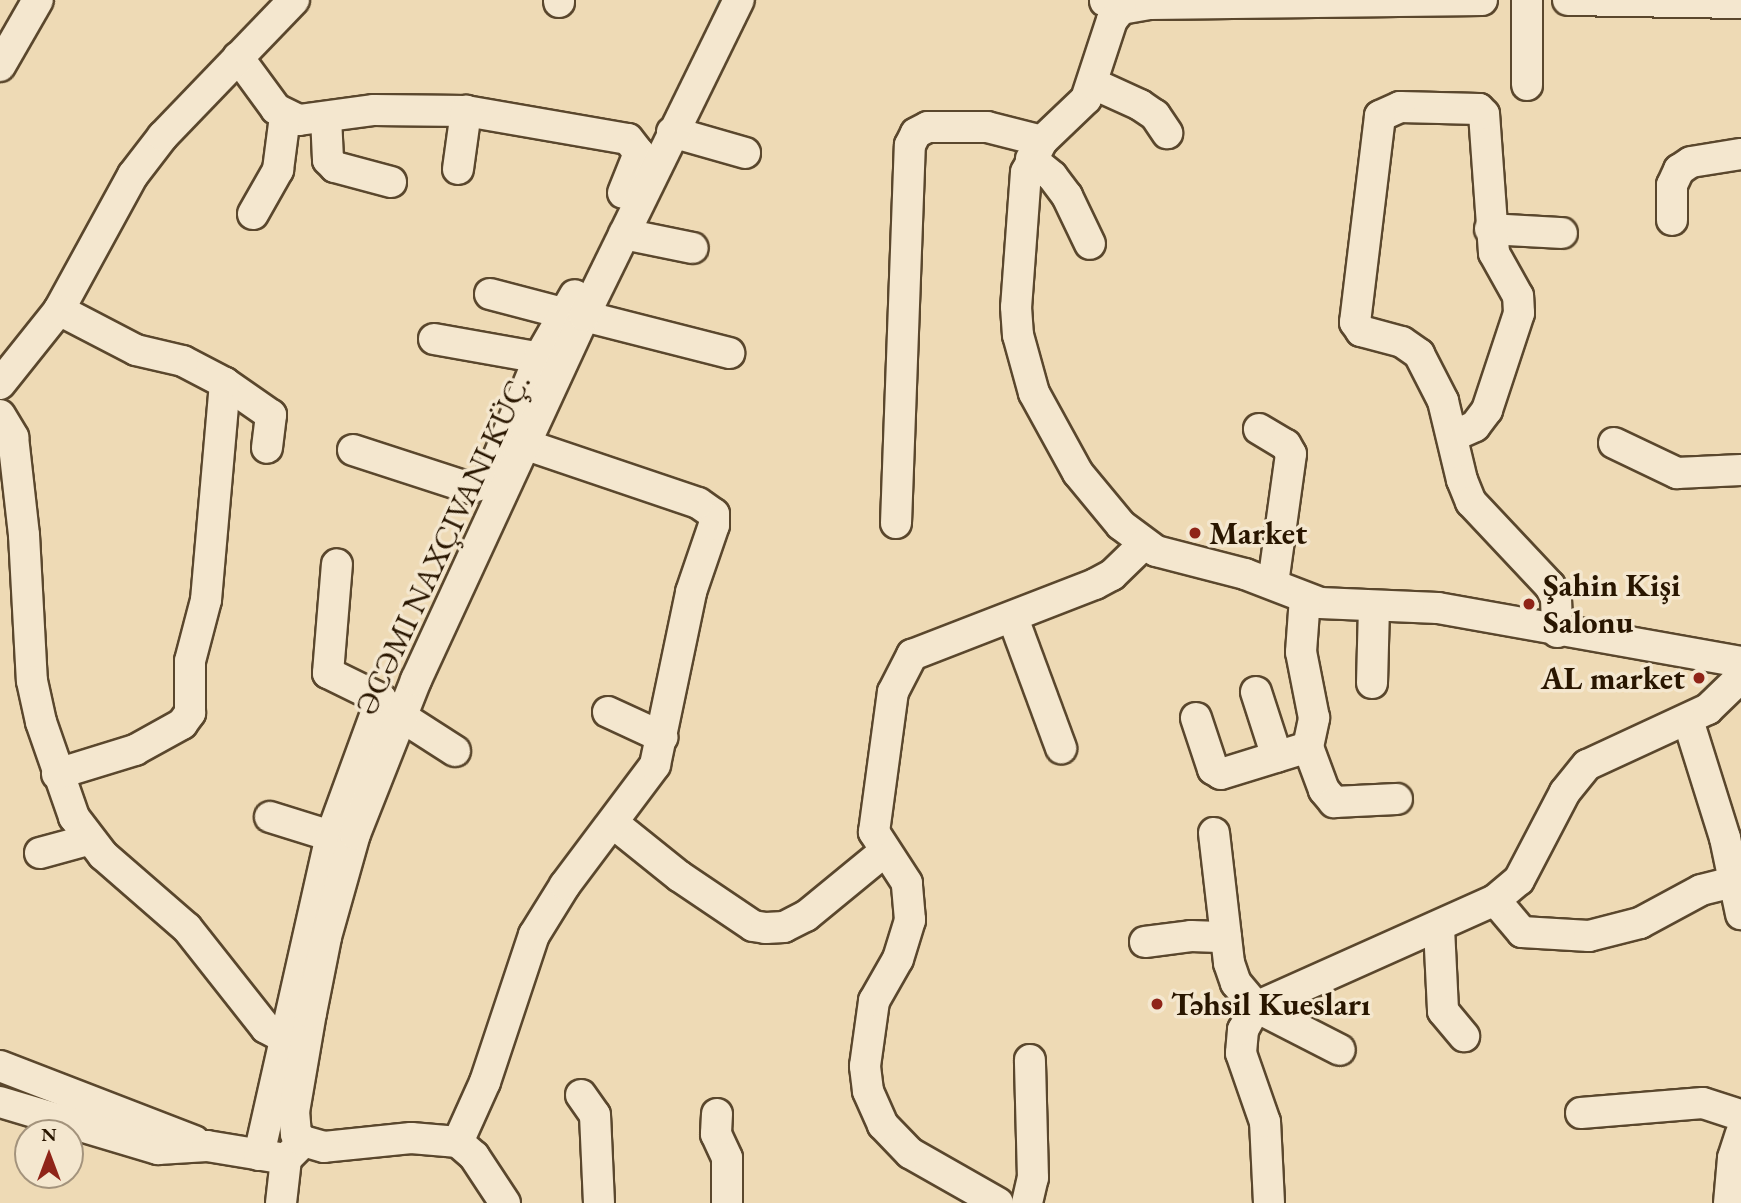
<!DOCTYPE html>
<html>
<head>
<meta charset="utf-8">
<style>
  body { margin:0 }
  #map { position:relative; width:1741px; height:1203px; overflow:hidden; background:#eedab5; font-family:"EB Garamond",serif }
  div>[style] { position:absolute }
  .stream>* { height:6px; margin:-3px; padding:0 3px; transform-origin:3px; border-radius:3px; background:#99bab1 }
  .roads { filter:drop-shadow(2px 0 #5a472d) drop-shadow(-2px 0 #5a472d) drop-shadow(0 2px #5a472d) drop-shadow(0 -2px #5a472d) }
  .minor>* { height:30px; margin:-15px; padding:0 15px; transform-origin:15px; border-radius:15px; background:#f4e7cf }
  .dots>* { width:19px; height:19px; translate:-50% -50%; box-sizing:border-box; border:4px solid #f4e7cf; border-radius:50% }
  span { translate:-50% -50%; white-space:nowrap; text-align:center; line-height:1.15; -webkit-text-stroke:7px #f4e7cf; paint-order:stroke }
  .poi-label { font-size:32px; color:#291600; font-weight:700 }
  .left { translate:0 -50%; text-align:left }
  .right { translate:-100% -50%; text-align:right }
  .street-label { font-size:32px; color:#291600 }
  .north { position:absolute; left:14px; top:1119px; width:70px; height:70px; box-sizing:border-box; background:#f4e7cf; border:2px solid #a3937c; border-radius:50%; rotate:0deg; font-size:19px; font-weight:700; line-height:28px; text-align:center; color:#291600 }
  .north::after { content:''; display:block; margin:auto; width:24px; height:32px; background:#8f2418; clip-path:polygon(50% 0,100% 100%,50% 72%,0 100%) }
</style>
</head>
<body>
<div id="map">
  <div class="stream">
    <div style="left:713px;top:20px;width:22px;rotate:-66deg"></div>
  </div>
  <div class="roads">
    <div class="minor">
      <div style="left:559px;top:0;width:2px;rotate:90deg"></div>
      <div style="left:1527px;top:0;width:85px;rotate:90deg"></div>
      <div style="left:1568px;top:0;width:173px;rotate:1deg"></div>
      <div style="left:1105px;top:1px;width:18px;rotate:27deg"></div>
      <div style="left:1121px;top:9px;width:29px;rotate:-10deg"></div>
      <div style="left:1150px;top:4px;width:332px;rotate:-0.7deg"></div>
      <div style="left:1121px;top:9px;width:14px;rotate:129deg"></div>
      <div style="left:1112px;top:20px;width:83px;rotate:108.2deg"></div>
      <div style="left:1086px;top:99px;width:61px;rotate:136.3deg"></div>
      <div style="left:1042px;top:141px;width:35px;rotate:117deg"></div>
      <div style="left:1026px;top:172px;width:135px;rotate:94.2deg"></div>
      <div style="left:1016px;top:307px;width:28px;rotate:86deg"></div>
      <div style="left:1018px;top:335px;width:60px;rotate:74.6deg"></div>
      <div style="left:1034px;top:393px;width:91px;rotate:61.2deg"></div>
      <div style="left:1078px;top:473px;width:67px;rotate:50.4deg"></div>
      <div style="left:1121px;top:525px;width:44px;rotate:36.6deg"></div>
      <div style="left:1156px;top:551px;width:92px;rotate:14.5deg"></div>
      <div style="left:1245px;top:574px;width:80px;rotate:21.1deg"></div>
      <div style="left:1320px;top:603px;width:118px;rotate:2.4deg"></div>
      <div style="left:1438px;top:608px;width:308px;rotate:10.1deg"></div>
      <div style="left:238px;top:57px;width:64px;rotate:53.8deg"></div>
      <div style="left:276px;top:109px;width:25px;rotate:26deg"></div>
      <div style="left:299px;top:120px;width:76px;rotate:-7.6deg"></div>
      <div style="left:374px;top:110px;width:92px;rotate:0.6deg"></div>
      <div style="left:466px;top:111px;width:164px;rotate:9.8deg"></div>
      <div style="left:628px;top:139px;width:18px;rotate:52deg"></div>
      <div style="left:639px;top:153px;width:43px;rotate:111.8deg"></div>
      <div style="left:0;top:66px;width:76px;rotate:-60.1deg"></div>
      <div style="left:1094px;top:84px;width:51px;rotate:24.5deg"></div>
      <div style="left:1140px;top:105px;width:18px;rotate:34deg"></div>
      <div style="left:1155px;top:115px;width:22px;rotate:56deg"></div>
      <div style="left:326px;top:117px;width:43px;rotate:87.3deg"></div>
      <div style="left:328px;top:160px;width:10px;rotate:45deg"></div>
      <div style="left:335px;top:167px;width:58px;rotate:15deg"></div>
      <div style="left:672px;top:132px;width:76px;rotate:16deg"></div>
      <div style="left:1031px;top:159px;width:27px;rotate:39deg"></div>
      <div style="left:1052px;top:176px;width:25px;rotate:53deg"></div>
      <div style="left:1067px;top:196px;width:53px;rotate:64.4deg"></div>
      <div style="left:458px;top:169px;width:59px;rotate:-82.1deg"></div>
      <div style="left:253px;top:214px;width:51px;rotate:-60.4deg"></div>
      <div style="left:278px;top:170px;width:54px;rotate:-82.6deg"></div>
      <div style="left:1672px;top:220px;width:35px;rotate:-90deg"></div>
      <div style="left:1672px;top:185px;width:17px;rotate:-65deg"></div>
      <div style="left:1679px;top:170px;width:14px;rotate:-34deg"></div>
      <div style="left:1691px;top:162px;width:51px;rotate:-9.1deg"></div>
      <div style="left:1490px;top:229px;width:72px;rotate:3.2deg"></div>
      <div style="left:624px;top:234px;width:70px;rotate:11.5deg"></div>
      <div style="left:490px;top:294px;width:79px;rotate:14.7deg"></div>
      <div style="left:584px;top:316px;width:150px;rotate:14.3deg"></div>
      <div style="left:434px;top:339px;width:126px;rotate:10.1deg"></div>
      <div style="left:225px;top:383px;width:56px;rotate:34.8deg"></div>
      <div style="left:271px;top:415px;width:33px;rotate:97deg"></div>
      <div style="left:0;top:384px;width:95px;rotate:-51.4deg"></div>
      <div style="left:59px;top:310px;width:154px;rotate:-61.3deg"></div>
      <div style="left:133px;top:175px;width:49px;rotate:-52.4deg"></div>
      <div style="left:163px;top:136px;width:189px;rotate:-46.1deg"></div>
      <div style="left:0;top:415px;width:26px;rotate:59deg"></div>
      <div style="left:13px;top:437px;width:99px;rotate:83.6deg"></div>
      <div style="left:24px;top:535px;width:146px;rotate:86.9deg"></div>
      <div style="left:32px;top:681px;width:42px;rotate:77.6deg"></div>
      <div style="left:41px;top:722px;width:101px;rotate:70.8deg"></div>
      <div style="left:74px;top:817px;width:48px;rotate:52.7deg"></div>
      <div style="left:103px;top:855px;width:111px;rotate:41deg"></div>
      <div style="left:187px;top:928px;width:127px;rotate:51.7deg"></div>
      <div style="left:266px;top:1028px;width:21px;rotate:28deg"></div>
      <div style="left:1259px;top:429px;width:31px;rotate:31deg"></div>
      <div style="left:1286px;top:445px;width:10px;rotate:61deg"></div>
      <div style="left:1291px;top:454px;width:131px;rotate:97.9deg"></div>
      <div style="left:1453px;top:436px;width:24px;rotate:-24deg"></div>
      <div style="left:1475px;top:426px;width:20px;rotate:-53deg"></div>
      <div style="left:1487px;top:410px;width:102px;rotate:-71.7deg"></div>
      <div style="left:1519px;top:313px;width:17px;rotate:-93deg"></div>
      <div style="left:1518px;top:296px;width:49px;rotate:-119.2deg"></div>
      <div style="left:1494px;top:253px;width:139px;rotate:-94.1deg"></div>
      <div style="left:1484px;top:114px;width:7px;rotate:-135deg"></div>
      <div style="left:1479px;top:109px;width:79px;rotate:-178.5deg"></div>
      <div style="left:1400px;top:107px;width:22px;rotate:156deg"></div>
      <div style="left:1380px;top:116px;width:208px;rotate:96.9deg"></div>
      <div style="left:1355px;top:322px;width:11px;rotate:56deg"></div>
      <div style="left:1361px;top:331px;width:42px;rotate:15deg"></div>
      <div style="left:1402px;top:342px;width:21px;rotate:35deg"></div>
      <div style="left:1419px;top:354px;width:53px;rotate:62.9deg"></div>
      <div style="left:1443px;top:401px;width:81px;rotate:76.5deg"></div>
      <div style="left:1462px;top:480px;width:24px;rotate:68deg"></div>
      <div style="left:1471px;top:502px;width:115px;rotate:46.8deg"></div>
      <div style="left:1550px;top:586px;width:13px;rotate:63deg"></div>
      <div style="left:1556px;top:598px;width:34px;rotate:88deg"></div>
      <div style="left:1614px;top:443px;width:70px;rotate:25.5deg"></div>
      <div style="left:1677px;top:473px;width:64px;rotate:-2.7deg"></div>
      <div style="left:353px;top:450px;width:123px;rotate:18deg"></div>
      <div style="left:470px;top:488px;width:19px;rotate:-18deg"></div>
      <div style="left:488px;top:482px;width:136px;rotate:-67.6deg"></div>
      <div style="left:540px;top:356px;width:70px;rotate:-60.2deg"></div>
      <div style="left:896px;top:523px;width:378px;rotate:-87.9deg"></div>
      <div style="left:910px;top:145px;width:13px;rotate:-63deg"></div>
      <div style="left:916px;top:133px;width:13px;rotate:-27deg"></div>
      <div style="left:928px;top:127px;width:59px"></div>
      <div style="left:987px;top:127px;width:57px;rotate:14.3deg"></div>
      <div style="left:1013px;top:618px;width:139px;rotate:69.7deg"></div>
      <div style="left:1372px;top:683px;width:77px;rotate:-88.5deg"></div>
      <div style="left:1256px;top:692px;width:68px;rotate:72.1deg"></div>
      <div style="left:608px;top:712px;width:60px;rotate:24.8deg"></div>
      <div style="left:402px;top:717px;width:63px;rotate:32.7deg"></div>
      <div style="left:1196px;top:718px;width:54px;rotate:71.6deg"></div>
      <div style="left:1213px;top:769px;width:9px;rotate:32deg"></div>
      <div style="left:1221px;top:774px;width:91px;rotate:-17.2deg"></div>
      <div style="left:1308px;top:747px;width:30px;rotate:-78deg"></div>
      <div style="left:1314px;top:718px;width:67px;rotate:-101.1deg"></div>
      <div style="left:1301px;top:652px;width:54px;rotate:-85.8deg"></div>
      <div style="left:1688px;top:720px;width:124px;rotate:72.6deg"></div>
      <div style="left:1725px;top:838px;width:78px;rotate:78.1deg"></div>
      <div style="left:1308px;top:747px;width:46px;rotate:69.6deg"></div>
      <div style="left:1324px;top:790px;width:16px;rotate:50deg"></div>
      <div style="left:1334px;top:802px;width:63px;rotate:-2.7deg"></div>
      <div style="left:57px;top:774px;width:82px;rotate:-17.1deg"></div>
      <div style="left:135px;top:750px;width:54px;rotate:-29deg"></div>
      <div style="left:182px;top:724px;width:14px;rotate:-54deg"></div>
      <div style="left:190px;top:713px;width:52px;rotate:-90deg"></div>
      <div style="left:190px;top:661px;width:63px;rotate:-75.3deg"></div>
      <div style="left:206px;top:600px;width:218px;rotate:-85deg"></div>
      <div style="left:225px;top:383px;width:47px;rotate:-152.4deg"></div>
      <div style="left:183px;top:361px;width:48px;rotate:-166.8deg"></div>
      <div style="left:136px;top:350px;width:87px;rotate:-152.5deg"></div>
      <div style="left:270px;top:817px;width:64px;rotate:17.3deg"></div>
      <div style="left:613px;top:823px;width:85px;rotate:38.8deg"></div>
      <div style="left:679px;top:876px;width:89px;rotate:34deg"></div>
      <div style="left:753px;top:926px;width:13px;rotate:9deg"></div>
      <div style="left:766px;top:928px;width:18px;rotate:-3deg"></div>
      <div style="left:784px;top:927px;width:25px;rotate:-27deg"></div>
      <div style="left:806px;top:916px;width:102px;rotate:-39.4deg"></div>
      <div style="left:1214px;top:833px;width:131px;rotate:83.4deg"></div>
      <div style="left:1229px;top:963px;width:21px;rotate:71deg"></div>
      <div style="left:1236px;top:983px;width:31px;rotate:50deg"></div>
      <div style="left:1256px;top:1007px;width:94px;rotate:27.1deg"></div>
      <div style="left:40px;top:853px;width:50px;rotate:-15.2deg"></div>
      <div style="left:1495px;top:900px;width:42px;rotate:49.8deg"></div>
      <div style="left:1522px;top:932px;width:67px;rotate:3.4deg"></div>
      <div style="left:1589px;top:936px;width:53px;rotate:-14.3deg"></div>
      <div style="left:1640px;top:923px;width:69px;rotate:-28.4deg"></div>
      <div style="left:1701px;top:890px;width:41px;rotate:-14deg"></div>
      <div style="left:1439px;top:928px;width:83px;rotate:87.2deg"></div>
      <div style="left:1443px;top:1011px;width:33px;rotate:50deg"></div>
      <div style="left:1145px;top:942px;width:46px;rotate:-7.4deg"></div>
      <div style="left:1191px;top:936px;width:35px;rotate:2deg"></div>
      <div style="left:0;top:1066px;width:208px;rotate:21.1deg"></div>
      <div style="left:581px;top:1095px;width:24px;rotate:55deg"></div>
      <div style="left:595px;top:1115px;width:88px;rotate:87.4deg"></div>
      <div style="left:0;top:1102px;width:165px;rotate:16.6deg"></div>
      <div style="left:158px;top:1149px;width:49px;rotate:-3.5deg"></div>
      <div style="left:207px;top:1146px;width:80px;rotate:9.3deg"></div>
      <div style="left:1581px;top:1113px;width:122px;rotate:-4.7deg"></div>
      <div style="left:1703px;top:1103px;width:40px;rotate:18deg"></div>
      <div style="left:717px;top:1114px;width:20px;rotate:93deg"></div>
      <div style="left:716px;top:1134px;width:26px;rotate:65deg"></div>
      <div style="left:727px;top:1158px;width:45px;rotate:90deg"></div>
      <div style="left:458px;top:1142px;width:66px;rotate:-65.8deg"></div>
      <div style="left:485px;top:1082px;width:155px;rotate:-71.6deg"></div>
      <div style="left:534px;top:935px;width:59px;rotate:-58.2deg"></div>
      <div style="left:565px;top:885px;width:150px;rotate:-53.1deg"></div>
      <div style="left:655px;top:765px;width:177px;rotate:-78.2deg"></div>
      <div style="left:691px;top:592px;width:71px;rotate:-71.1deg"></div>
      <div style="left:714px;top:525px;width:11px;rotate:-90deg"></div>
      <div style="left:714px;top:514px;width:19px;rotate:-145deg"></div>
      <div style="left:698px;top:503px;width:181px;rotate:-161.3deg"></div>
      <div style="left:259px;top:1155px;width:327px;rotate:-77.3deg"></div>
      <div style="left:331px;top:836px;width:146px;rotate:-69.9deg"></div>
      <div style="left:381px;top:699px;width:59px;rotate:-153.9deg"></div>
      <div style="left:328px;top:673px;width:109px;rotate:-85.3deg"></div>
      <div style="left:281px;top:1203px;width:44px;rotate:-83.5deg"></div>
      <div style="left:286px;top:1159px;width:17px;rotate:-45deg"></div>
      <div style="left:505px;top:1203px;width:56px;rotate:-123.4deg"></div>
      <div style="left:474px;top:1156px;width:21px;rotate:-139deg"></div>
      <div style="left:458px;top:1142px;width:47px;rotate:-175.1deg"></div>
      <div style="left:411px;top:1138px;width:87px;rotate:174.1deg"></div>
      <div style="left:324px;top:1147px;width:22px;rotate:-164deg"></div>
      <div style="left:303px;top:1141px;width:10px;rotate:-135deg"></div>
      <div style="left:296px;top:1134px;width:22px;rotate:-95deg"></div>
      <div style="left:294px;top:1112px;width:100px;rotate:-80.3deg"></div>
      <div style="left:311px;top:1013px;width:77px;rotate:-78.8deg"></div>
      <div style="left:326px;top:937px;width:107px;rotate:-74.3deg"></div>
      <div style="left:355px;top:834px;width:166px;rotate:-68.4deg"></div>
      <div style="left:416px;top:680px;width:401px;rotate:-65.2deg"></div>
      <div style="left:584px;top:316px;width:352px;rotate:-63.9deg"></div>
      <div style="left:998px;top:1203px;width:101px;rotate:-150.4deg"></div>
      <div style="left:910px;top:1153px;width:39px;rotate:-134deg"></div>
      <div style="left:883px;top:1125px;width:37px;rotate:-114deg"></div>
      <div style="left:868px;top:1091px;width:25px;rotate:-97deg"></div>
      <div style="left:865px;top:1066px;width:66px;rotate:-82.1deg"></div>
      <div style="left:874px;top:1001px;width:48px;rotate:-60.3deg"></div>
      <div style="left:898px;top:959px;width:41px;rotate:-72.9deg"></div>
      <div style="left:910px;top:920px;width:37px;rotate:-95deg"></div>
      <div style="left:907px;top:883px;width:61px;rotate:-122.9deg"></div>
      <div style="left:874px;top:832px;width:141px;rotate:-82.3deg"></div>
      <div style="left:893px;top:692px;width:42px;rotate:-62.8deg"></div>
      <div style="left:912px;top:655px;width:196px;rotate:-21.2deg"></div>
      <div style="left:1095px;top:584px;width:19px;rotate:-28deg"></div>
      <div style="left:1112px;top:575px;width:43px;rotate:-44.1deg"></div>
      <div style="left:1027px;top:1203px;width:26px;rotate:-77deg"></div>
      <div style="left:1033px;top:1178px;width:118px;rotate:-91.5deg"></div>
      <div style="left:1269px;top:1203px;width:81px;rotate:-92.8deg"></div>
      <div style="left:1265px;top:1122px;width:73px;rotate:-109.2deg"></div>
      <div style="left:1241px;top:1053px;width:23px;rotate:-85deg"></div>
      <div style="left:1243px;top:1030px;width:26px;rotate:-61deg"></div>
      <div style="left:1256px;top:1007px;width:262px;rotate:-24.1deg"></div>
      <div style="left:1495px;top:900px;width:31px;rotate:-40deg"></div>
      <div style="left:1519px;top:880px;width:99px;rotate:-62.4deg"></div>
      <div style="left:1565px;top:792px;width:35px;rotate:-51deg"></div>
      <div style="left:1587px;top:765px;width:133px;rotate:-24.8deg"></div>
      <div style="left:1708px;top:709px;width:46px;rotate:-44.1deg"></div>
      <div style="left:1729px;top:1203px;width:45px;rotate:-84.9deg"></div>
      <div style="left:1733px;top:1158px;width:25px;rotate:-72deg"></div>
    </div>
  </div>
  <div class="dots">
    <div style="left:1195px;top:533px;background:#8f2418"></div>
    <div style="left:1529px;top:604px;background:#8f2418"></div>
    <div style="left:1699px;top:678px;background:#8f2418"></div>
    <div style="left:1157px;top:1004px;background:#8f2418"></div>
  </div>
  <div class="poi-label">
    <span class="left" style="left:1209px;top:533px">Market</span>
    <span class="left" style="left:1543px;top:604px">Şahin Kişi<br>Salonu</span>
    <span class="right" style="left:1685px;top:678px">AL market</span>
    <span class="left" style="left:1171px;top:1004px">Təhsil Kuesları</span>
  </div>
  <div class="street-label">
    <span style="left:443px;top:544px;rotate:-65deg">ƏCƏMI NAXÇIVANI KÜÇ.</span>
  </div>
  <div class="north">N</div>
</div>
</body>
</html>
